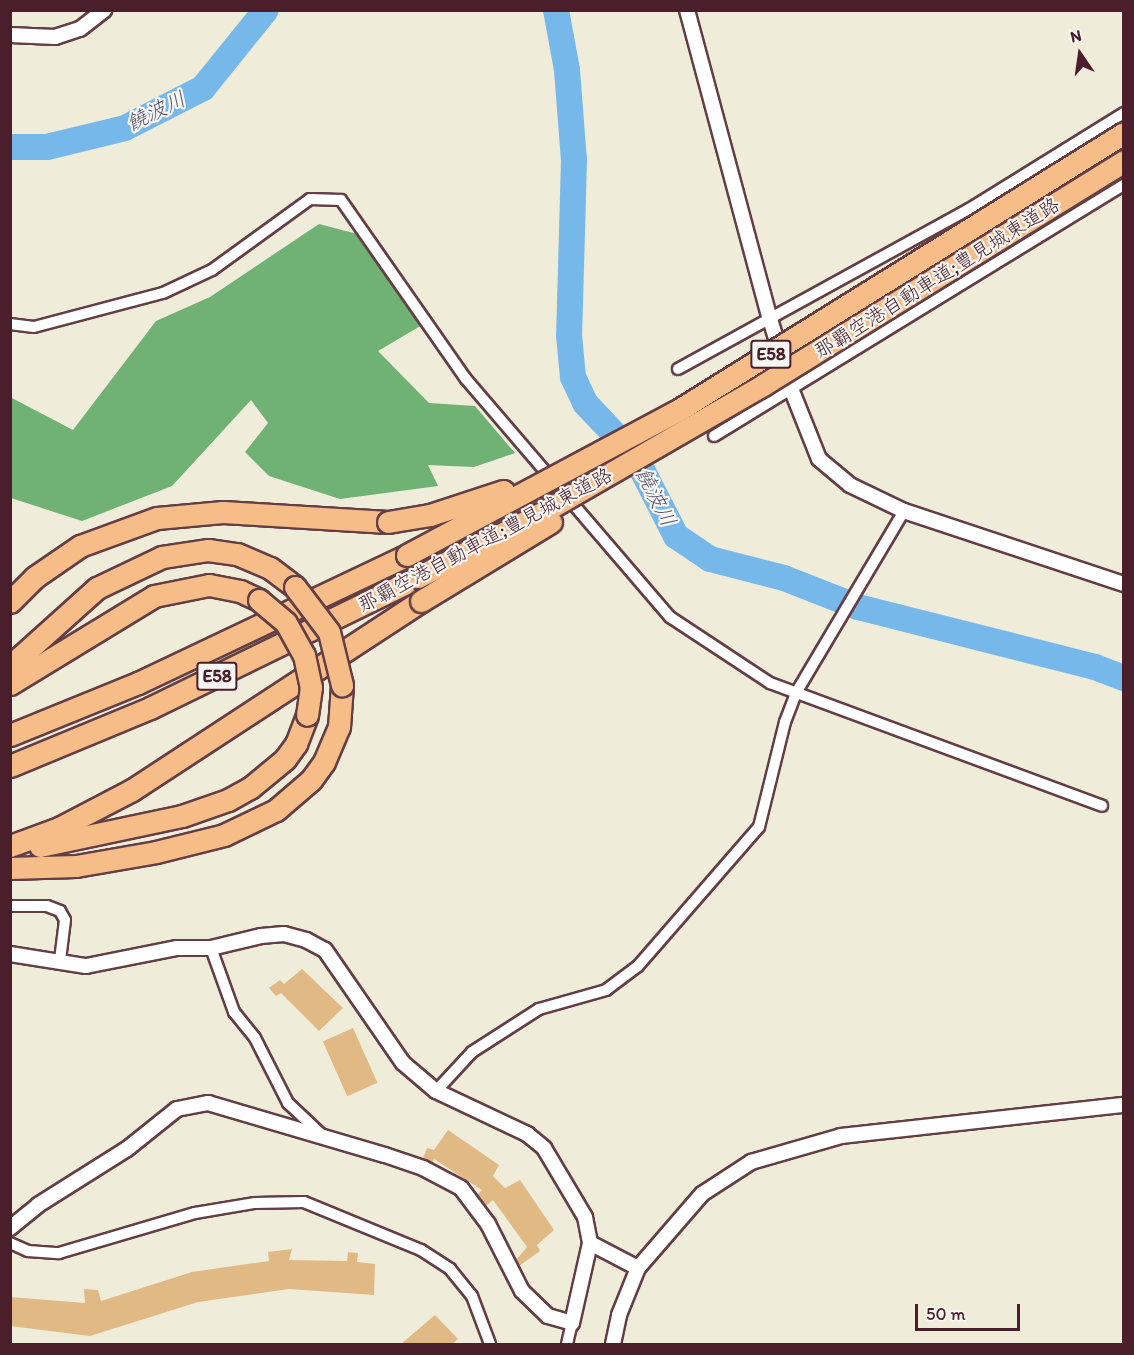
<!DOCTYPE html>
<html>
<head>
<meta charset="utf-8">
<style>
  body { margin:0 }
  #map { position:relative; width:1134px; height:1355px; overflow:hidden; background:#efecda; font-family:Itim,"Klee One",sans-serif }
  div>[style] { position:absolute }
  .forest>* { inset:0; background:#70b174 }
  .river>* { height:26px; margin:-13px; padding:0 13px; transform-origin:13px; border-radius:13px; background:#77b8eb }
  .building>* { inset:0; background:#e0b984; transform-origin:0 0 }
  .roads { filter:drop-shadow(2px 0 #633e45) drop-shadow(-2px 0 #633e45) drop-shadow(0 2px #633e45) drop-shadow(0 -2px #633e45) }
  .minor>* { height:10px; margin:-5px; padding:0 5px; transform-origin:5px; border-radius:5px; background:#fff }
  .tertiary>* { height:14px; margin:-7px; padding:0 7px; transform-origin:7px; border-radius:7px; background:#fff }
  .motorway>* { height:21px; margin:-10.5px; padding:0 10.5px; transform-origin:10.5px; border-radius:10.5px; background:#f7bd88 }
  .bridges { filter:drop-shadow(2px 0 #633e45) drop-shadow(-2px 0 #633e45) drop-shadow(0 2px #633e45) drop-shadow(0 -2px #633e45) }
  .motorway-bridge>* { height:21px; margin:-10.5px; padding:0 10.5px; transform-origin:10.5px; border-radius:10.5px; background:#f7bd88 }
  span { translate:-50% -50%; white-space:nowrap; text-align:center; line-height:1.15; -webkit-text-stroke:4.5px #f6f6f2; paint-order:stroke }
  .shield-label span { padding:2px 4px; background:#f6f6f2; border:2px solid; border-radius:4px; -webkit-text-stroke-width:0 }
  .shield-label { font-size:18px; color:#4a1f2b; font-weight:700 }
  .street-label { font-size:20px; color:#4a1f2b }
  .water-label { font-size:21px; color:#5a556e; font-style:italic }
  .frame { position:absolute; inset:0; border:12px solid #4a1f2b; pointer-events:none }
  .north { position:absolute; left:1050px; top:24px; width:60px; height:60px; -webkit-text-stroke:4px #f6f6f2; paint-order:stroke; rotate:347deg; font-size:16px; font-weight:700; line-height:24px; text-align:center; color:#4a1f2b }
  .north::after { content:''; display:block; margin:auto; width:21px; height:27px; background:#4a1f2b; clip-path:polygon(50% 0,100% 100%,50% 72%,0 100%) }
  .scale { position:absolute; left:915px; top:1304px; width:105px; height:27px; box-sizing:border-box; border:3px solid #4a1f2b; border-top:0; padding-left:8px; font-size:18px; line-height:21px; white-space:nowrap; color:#4a1f2b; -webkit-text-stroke:4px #f6f6f2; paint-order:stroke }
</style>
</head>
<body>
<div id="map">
  <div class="forest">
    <div style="clip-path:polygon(319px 224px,357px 234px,422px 325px,378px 351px,429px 403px,475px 406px,515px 453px,474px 467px,428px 465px,438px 486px,340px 499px,269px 476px,245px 452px,268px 423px,251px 400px,172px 486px,82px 521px,11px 498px,10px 397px,73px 430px,156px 321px,210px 297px)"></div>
  </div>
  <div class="river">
    <div style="left:556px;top:10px;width:61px;rotate:79.6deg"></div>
    <div style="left:567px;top:70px;width:90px;rotate:85.6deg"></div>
    <div style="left:574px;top:160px;width:175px;rotate:91.6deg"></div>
    <div style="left:569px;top:335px;width:42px;rotate:84.6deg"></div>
    <div style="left:573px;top:377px;width:29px;rotate:65deg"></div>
    <div style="left:585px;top:403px;width:73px;rotate:46.7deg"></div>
    <div style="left:635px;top:456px;width:90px;rotate:62.9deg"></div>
    <div style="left:676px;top:536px;width:41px;rotate:34.1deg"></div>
    <div style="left:710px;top:559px;width:76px;rotate:14.4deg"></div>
    <div style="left:784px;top:578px;width:79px;rotate:21.4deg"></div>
    <div style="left:858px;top:607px;width:244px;rotate:14.2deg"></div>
    <div style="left:1095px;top:667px;width:31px;rotate:21deg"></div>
    <div style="left:10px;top:147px;width:37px"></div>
    <div style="left:47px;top:147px;width:80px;rotate:-13.7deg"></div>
    <div style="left:125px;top:128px;width:88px;rotate:-27.1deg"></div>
    <div style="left:203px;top:88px;width:100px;rotate:-51.1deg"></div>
  </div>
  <div class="building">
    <div style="clip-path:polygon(302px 969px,343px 1008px,319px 1031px,281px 993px,276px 996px,269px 988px,280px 980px,284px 984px)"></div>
    <div style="left:353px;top:1028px;width:60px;height:33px;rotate:66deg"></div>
    <div style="clip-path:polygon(448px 1130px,499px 1165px,493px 1176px,505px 1188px,520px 1180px,554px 1230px,537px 1245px,540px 1251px,519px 1266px,516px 1260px,527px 1247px,493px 1200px,486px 1206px,477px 1195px,482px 1190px,434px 1159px,432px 1163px,423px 1158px,427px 1148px,434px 1150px)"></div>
    <div style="clip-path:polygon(292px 1249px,289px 1260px,347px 1261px,348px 1252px,358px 1253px,357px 1262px,375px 1264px,374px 1295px,289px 1289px,198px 1302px,90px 1336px,10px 1326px,10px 1297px,85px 1303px,84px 1289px,98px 1290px,101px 1301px,192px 1272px,269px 1261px,268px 1252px)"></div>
    <div style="clip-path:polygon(435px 1315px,458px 1339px,452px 1344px,401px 1344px)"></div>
  </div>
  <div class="roads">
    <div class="minor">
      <div style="left:10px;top:324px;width:24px;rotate:7deg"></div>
      <div style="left:34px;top:327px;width:133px;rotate:-14.8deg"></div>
      <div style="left:163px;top:293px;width:54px;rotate:-25.1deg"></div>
      <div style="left:212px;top:270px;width:121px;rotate:-35.9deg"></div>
      <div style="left:310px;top:199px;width:31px;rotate:2deg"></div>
      <div style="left:341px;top:200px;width:218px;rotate:55.1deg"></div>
      <div style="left:466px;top:379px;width:313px;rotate:49.4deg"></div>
      <div style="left:670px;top:617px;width:120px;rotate:33.4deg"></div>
      <div style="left:770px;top:683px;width:354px;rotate:20.3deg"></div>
      <div style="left:678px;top:369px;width:332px;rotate:-28.8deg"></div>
      <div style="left:969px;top:209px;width:182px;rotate:-31.8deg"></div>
      <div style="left:714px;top:436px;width:481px;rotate:-31.5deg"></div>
      <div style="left:10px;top:906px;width:37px"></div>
      <div style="left:47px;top:906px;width:14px;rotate:21deg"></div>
      <div style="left:60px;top:911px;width:10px;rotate:61deg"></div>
      <div style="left:65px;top:920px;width:40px;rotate:97.1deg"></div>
      <div style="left:211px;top:948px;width:68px;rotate:70.2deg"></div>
      <div style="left:234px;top:1012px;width:33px;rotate:51deg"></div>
      <div style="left:255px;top:1038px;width:73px;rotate:63.1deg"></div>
      <div style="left:288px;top:1103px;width:47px;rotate:43.3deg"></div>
      <div style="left:436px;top:1091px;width:53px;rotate:-47.3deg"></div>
      <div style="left:472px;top:1052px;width:80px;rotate:-32.7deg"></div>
      <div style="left:539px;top:1009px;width:70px;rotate:-15.8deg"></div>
      <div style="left:606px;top:990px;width:40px;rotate:-37deg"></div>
      <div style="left:638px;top:966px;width:184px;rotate:-49deg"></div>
      <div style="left:759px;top:827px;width:108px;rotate:-76.1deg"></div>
      <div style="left:785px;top:722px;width:31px;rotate:-69deg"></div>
      <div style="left:796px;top:693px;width:212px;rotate:-59.3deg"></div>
      <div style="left:10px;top:1243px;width:20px;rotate:24deg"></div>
      <div style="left:28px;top:1251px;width:31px;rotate:4deg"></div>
      <div style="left:59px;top:1253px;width:142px;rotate:-16.4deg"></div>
      <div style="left:195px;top:1213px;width:61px;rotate:-9.5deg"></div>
      <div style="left:255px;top:1203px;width:49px;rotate:-1.2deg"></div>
      <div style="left:304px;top:1202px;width:126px;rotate:22.3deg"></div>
      <div style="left:421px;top:1250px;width:35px;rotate:33deg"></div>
      <div style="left:450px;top:1269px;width:35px;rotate:51deg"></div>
      <div style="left:472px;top:1296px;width:51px;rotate:69.4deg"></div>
      <div style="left:567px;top:1344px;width:22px;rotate:-77deg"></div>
    </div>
    <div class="tertiary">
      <div style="left:687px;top:10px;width:320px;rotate:75deg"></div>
      <div style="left:770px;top:319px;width:75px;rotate:73deg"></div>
      <div style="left:792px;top:391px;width:73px;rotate:68.3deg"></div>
      <div style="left:819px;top:459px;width:40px;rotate:40deg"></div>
      <div style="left:850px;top:485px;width:60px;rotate:25.7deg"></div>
      <div style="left:904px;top:511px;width:232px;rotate:18.4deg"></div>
      <div style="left:10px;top:35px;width:45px;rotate:2.5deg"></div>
      <div style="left:55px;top:37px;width:26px;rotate:-18deg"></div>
      <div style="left:80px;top:29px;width:31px;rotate:-38deg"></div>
      <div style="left:10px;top:954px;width:77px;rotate:9deg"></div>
      <div style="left:86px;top:966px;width:93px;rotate:-11.2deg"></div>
      <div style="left:177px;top:948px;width:34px"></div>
      <div style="left:211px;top:948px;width:51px;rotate:-13.5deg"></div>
      <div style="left:261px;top:936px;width:23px;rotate:-5deg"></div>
      <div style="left:284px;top:934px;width:23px;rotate:15deg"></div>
      <div style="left:306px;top:940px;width:21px;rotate:28deg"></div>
      <div style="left:325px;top:950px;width:137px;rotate:55.4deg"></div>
      <div style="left:403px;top:1063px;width:43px;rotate:40.3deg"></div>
      <div style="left:436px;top:1091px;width:101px;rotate:25.3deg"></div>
      <div style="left:527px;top:1134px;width:22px;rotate:39deg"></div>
      <div style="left:544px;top:1148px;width:80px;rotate:59.3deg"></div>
      <div style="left:585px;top:1217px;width:26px;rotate:79deg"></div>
      <div style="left:590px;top:1243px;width:54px;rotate:27.5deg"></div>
      <div style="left:10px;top:1228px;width:36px;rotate:-39deg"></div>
      <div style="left:38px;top:1205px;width:105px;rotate:-32.2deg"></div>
      <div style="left:127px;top:1149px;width:64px;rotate:-38.7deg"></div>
      <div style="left:177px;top:1109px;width:32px;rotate:-11deg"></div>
      <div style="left:208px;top:1103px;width:184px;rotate:16.4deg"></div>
      <div style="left:385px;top:1155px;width:40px;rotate:18.9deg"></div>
      <div style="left:423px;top:1168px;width:43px;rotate:27.8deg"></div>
      <div style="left:461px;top:1188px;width:45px;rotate:53.1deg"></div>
      <div style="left:488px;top:1224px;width:75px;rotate:63.1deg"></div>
      <div style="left:522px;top:1291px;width:36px;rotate:44deg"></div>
      <div style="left:548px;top:1316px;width:25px;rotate:16deg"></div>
      <div style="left:572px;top:1323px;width:82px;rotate:-77.3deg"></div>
      <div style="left:613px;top:1344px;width:30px;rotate:-78deg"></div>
      <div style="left:619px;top:1315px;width:51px;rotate:-68deg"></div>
      <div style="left:638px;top:1268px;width:98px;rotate:-49.1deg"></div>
      <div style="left:702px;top:1194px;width:59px;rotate:-33.1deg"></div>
      <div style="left:751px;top:1162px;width:94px;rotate:-16.1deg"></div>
      <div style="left:841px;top:1136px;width:285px;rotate:-6.3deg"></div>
    </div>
    <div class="motorway">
      <div style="left:10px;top:602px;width:35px;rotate:-45deg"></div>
      <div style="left:35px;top:577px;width:55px;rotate:-34.6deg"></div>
      <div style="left:80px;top:546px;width:82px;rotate:-20deg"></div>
      <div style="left:157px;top:518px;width:66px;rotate:-5.2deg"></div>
      <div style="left:223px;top:512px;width:165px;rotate:3.5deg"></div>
      <div style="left:10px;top:666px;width:117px;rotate:-41.9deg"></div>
      <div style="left:97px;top:588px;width:72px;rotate:-25.5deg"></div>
      <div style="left:162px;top:557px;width:47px;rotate:-8.7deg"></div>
      <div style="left:208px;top:550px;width:29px;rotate:8deg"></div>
      <div style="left:237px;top:554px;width:36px;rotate:23deg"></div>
      <div style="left:270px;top:568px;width:31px;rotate:37deg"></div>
      <div style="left:10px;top:684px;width:169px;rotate:-31.4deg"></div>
      <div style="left:154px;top:596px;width:56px;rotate:-11.3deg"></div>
      <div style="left:209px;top:585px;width:32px;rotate:11deg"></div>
      <div style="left:240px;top:591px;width:21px;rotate:25deg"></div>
      <div style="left:10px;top:735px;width:138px;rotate:-22.1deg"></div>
      <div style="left:138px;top:683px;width:298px;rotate:-25.4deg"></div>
      <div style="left:10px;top:766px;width:152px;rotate:-22.5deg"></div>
      <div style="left:150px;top:708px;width:298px;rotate:-26deg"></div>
      <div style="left:10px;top:846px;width:52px;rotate:-20.2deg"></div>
      <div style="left:59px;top:828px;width:82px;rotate:-27.5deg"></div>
      <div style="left:132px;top:790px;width:345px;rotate:-33.2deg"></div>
      <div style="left:40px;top:846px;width:145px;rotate:-11.9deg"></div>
      <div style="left:182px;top:816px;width:49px;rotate:-19.2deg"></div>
      <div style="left:228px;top:800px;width:25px;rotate:-29deg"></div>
      <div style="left:250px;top:788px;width:45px;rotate:-39.6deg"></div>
      <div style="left:285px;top:759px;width:19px;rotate:-54deg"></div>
      <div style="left:296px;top:744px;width:31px;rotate:-69deg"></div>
      <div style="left:10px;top:868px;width:66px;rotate:-1.7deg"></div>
      <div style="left:76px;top:866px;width:81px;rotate:-9.9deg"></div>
      <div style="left:156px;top:852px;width:70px;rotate:-14deg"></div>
      <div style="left:224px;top:835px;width:58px;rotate:-25.7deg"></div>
      <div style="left:276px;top:810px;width:46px;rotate:-40.6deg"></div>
      <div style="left:311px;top:780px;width:22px;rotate:-54deg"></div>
      <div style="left:324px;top:762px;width:38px;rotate:-67deg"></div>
      <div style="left:339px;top:727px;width:42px;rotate:-85.9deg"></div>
    </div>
  </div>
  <div class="bridges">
    <div class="motorway-bridge">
      <div style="left:388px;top:522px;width:43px;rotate:-9.5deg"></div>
      <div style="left:430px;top:515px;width:77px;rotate:-18.2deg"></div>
      <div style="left:407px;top:555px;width:306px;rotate:-28.1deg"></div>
      <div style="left:677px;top:411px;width:526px;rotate:-31.88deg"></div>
      <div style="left:418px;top:577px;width:135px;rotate:-27.3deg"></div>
      <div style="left:538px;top:515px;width:260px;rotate:-30deg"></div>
      <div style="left:763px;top:385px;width:425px;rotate:-31.8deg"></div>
      <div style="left:295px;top:587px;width:56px;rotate:52.9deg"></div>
      <div style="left:329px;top:632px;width:55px;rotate:76.2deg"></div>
      <div style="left:259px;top:600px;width:35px;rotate:40deg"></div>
      <div style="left:286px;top:623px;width:37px;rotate:61deg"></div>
      <div style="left:304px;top:655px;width:33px;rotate:78deg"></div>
      <div style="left:311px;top:687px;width:28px;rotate:98deg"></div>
      <div style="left:421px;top:601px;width:152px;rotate:-31.3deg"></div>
    </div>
  </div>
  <div class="shield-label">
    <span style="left:771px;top:354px">E58</span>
    <span style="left:217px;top:676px">E58</span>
  </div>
  <div class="street-label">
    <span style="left:937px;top:278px;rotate:-32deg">那覇空港自動車道;豊見城東道路</span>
    <span style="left:485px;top:540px;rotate:-28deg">那覇空港自動車道;豊見城東道路</span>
  </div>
  <div class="water-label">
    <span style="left:156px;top:111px;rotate:-26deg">饒波川</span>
    <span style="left:656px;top:497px;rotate:63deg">饒波川</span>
  </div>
  <div class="frame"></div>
  <div class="north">N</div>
  <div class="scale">50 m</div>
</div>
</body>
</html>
